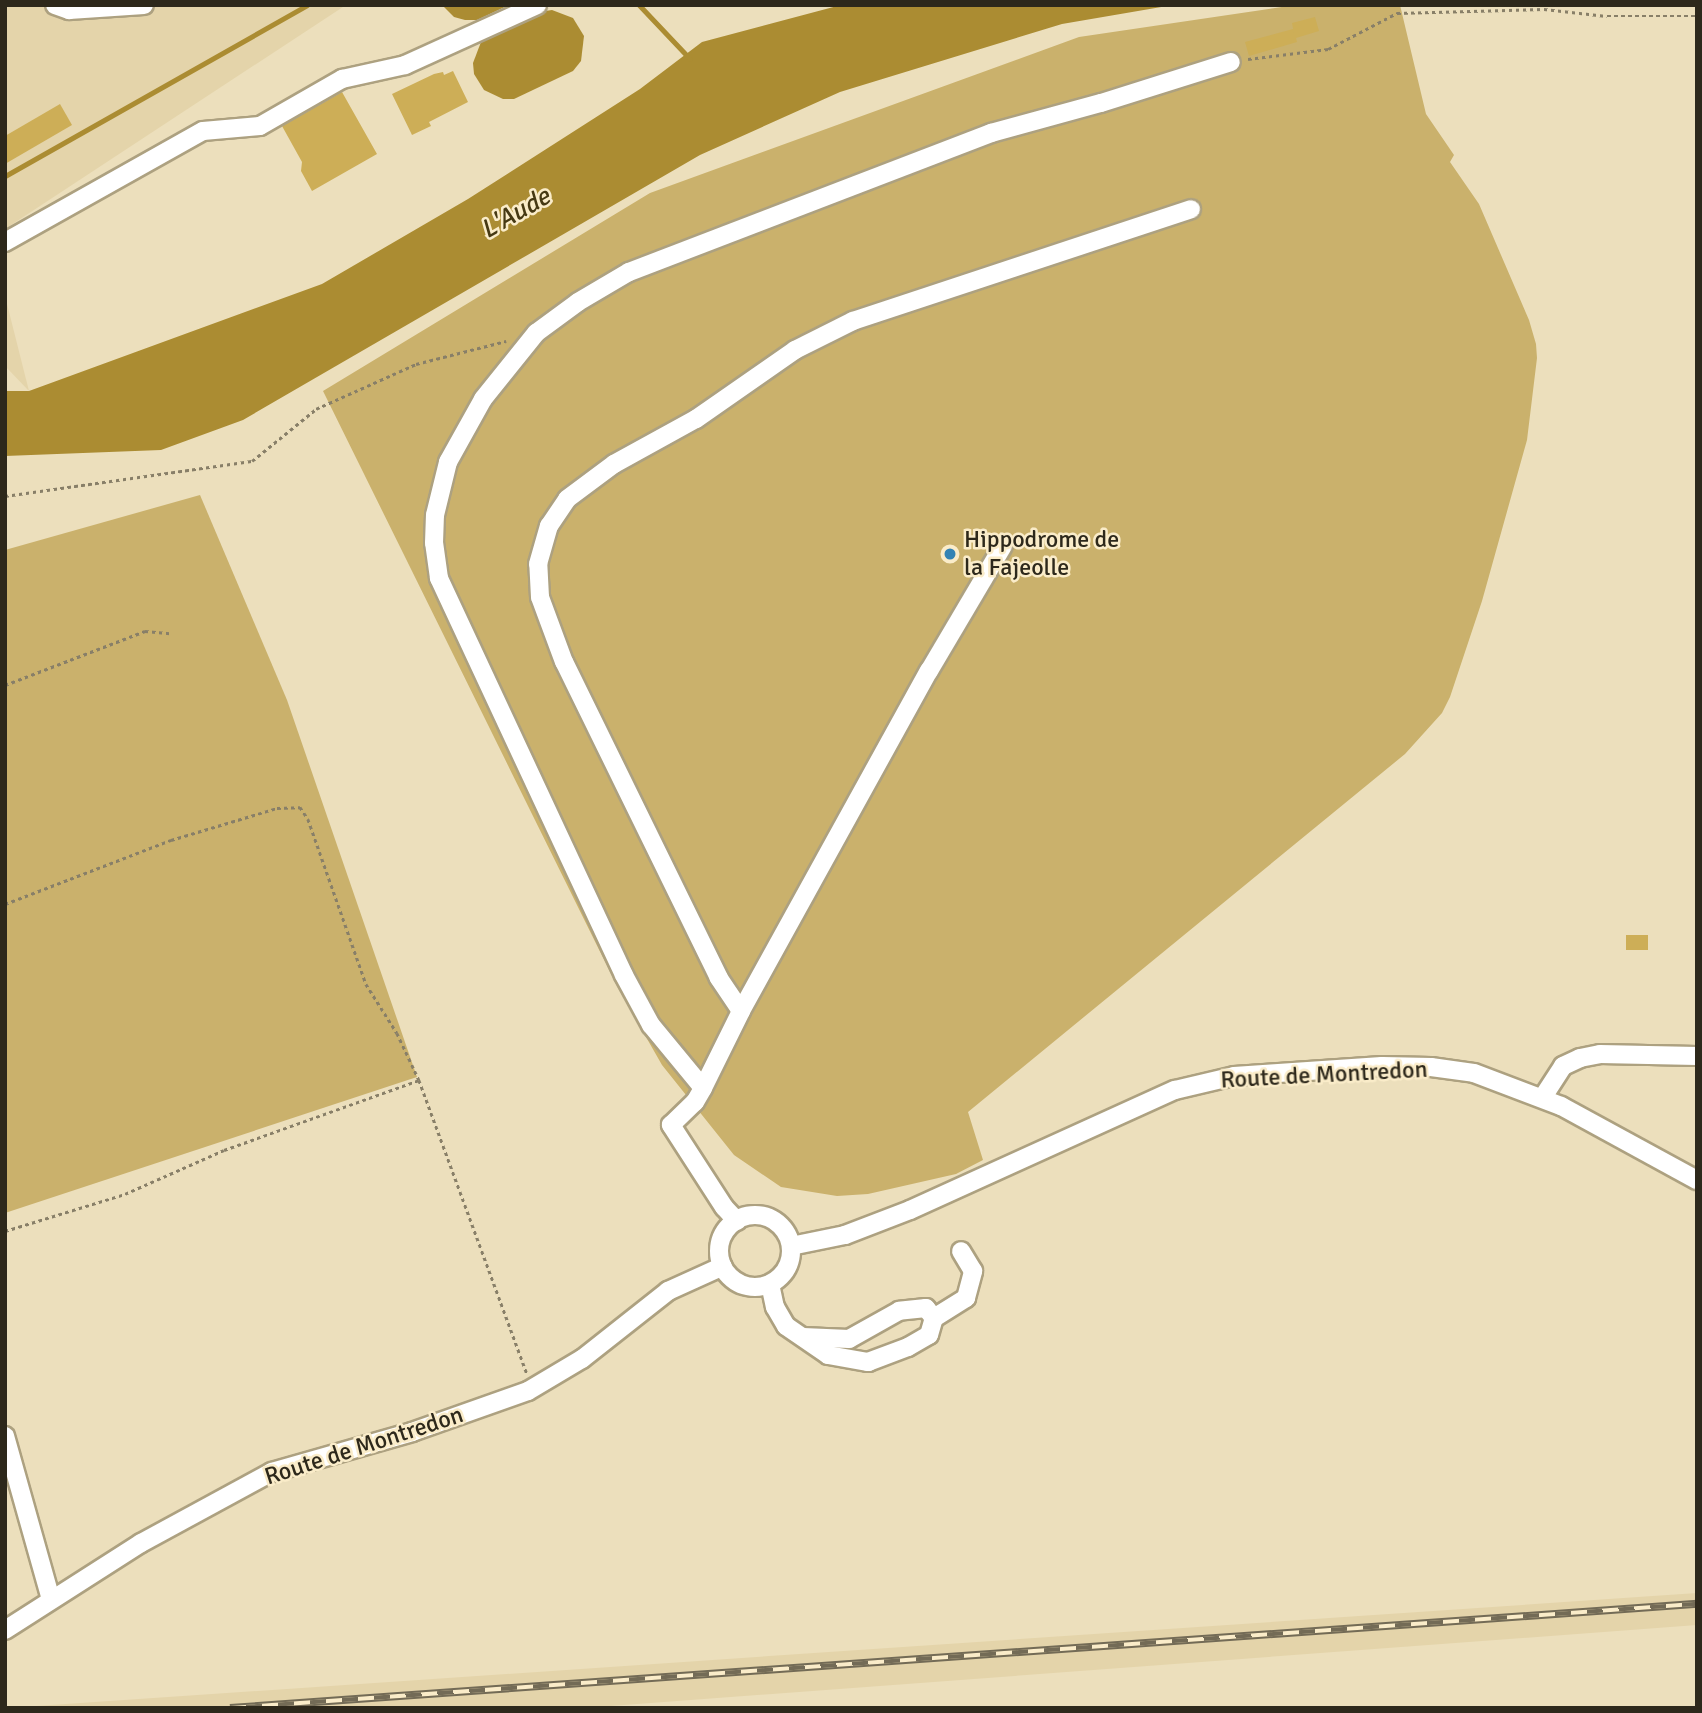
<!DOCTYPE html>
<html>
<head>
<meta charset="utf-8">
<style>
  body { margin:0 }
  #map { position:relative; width:1702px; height:1713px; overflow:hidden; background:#ecdfbc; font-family:Signika,sans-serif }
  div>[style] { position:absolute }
  .built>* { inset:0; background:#e4d4aa }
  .green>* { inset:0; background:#cab16c }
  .water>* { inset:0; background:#ab8c32 }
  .stream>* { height:5px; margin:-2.5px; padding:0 2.5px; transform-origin:2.5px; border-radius:2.5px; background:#ab8c32 }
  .building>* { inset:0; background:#cdae57; transform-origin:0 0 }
  .path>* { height:2.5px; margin-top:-1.25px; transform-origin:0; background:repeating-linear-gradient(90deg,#887f68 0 3.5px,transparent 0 7px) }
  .roads { filter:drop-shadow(2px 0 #ada180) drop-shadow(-2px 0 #ada180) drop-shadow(0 2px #ada180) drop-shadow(0 -2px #ada180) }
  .minor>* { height:18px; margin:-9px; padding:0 9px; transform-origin:9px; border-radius:9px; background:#fff }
  .minor>.ring { margin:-9px; padding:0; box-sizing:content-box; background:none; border:18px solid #fff; border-radius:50% }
  .rail>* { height:8px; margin-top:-4px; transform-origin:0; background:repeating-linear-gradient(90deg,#faecc9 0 16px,#736b56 0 32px); box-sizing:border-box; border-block:2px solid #736b56 }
  .dots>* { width:19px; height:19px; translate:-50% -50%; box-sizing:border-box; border:4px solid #faecc9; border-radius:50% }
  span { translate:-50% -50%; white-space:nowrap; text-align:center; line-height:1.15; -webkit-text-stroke:5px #faecc9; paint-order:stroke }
  .poi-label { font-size:24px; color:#2d281b }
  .left { translate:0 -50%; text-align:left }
  .street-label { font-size:24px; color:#2d281b }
  .water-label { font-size:26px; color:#463913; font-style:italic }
  .frame { position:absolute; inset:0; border:7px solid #2d281b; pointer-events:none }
</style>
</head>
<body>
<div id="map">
  <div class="built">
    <div style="clip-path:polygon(5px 5px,346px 5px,5px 229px)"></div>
    <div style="clip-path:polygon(5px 296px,29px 391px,5px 366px)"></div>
    <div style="clip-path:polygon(1697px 1593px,1697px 1625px,584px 1708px,7px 1708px)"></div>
  </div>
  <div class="green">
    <div style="clip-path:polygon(1295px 5px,1400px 5px,1426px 114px,1454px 155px,1450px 162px,1479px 204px,1529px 320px,1536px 344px,1537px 358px,1527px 440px,1482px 601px,1450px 697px,1442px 713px,1405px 754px,968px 1112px,983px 1160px,956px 1174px,868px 1194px,837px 1196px,781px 1187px,734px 1155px,662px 1065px,618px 988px,323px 391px,650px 193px,1079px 37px)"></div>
    <div style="clip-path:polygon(200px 495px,287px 700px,417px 1077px,5px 1213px,5px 550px)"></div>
  </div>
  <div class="water">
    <div style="clip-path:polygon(442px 5px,509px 5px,477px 20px,465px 20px,454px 17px)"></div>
    <div style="clip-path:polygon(841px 5px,1173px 5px,1062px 24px,840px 92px,700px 155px,243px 420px,161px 450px,5px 456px,5px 391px,29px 391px,322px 284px,468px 199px,640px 89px,702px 42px)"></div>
    <div style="clip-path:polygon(552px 10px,573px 18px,584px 36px,581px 61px,573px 71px,514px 99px,503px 99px,484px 90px,474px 74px,473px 63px,481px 42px,489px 35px,539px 12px)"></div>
  </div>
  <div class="stream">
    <div style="left:639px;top:5px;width:74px;rotate:46.6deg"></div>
    <div style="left:5px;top:176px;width:347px;rotate:-29.5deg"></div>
  </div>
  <div class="building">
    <div style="clip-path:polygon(1315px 17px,1319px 31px,1296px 38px,1297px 42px,1249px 56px,1245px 42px,1293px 29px,1294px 34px,1292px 23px)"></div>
    <div style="clip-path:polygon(453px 71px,468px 102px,429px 122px,431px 126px,412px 135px,392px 94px,434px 74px,443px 72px,444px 75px)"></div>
    <div style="clip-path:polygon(342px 92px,377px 154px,312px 191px,301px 171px,302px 162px,282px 126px)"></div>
    <div style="clip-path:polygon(60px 104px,72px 125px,5px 164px,5px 136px)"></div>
    <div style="left:1626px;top:935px;width:22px;height:15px"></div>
  </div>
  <div class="path">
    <div style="left:1248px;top:59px;width:81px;rotate:-7.1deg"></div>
    <div style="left:1328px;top:49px;width:78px;rotate:-27.6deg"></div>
    <div style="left:1397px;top:13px;width:147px;rotate:-1.6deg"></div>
    <div style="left:1544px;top:9px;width:63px;rotate:6.3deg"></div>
    <div style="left:1607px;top:16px;width:90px"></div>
    <div style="left:5px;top:496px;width:249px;rotate:-8.1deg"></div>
    <div style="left:252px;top:461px;width:82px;rotate:-39.1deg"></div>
    <div style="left:316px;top:409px;width:110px;rotate:-24.2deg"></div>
    <div style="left:416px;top:364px;width:93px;rotate:-14.3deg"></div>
    <div style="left:5px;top:685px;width:150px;rotate:-21.1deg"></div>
    <div style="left:145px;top:631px;width:25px;rotate:5deg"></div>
    <div style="left:5px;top:904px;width:178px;rotate:-21.1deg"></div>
    <div style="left:171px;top:840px;width:111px;rotate:-16.8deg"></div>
    <div style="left:277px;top:808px;width:23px;rotate:-2deg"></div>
    <div style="left:300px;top:807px;width:14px;rotate:56deg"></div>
    <div style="left:308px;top:819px;width:175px;rotate:70.6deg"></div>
    <div style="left:366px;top:984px;width:58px;rotate:57.7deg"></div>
    <div style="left:397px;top:1033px;width:52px;rotate:64.9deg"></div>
    <div style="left:5px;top:1231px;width:126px;rotate:-17.1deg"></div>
    <div style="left:125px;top:1194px;width:108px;rotate:-24deg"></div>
    <div style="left:224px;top:1150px;width:207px;rotate:-19.7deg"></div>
    <div style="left:419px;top:1080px;width:312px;rotate:69.8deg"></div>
  </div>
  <div class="roads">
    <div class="minor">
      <div style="left:55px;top:5px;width:15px;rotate:20deg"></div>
      <div style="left:69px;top:10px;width:75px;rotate:-3.8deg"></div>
      <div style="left:5px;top:242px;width:227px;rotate:-29.3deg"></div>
      <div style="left:203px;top:131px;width:57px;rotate:-5deg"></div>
      <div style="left:260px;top:126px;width:95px;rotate:-29.8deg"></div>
      <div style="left:342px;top:79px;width:65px;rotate:-12.5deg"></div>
      <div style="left:405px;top:65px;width:145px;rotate:-24.4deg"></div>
      <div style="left:741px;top:1011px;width:40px;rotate:-124deg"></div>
      <div style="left:719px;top:978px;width:352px;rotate:-116.1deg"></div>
      <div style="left:564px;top:662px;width:69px;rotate:-110.3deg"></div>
      <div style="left:540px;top:597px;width:33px;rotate:-93deg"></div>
      <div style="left:538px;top:564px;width:40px;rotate:-74deg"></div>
      <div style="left:549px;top:526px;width:32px;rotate:-56deg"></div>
      <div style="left:567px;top:499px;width:59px;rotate:-36.7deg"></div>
      <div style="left:614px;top:464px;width:94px;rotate:-28.8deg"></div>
      <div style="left:696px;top:419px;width:121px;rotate:-34.9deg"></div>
      <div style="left:795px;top:350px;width:65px;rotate:-26.6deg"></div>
      <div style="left:853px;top:321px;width:356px;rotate:-18.3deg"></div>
      <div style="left:703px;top:1088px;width:86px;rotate:-63.7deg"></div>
      <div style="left:741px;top:1011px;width:389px;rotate:-61.1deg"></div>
      <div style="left:929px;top:671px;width:145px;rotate:-59.4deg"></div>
      <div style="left:1543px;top:1097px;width:37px;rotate:-57deg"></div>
      <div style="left:1563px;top:1066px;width:19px;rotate:-25deg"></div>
      <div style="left:1580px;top:1058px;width:20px;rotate:-11deg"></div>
      <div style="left:1600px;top:1054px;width:97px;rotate:1.2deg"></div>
      <div class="ring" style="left:719px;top:1215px;width:54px;height:54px"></div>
      <div style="left:737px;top:1221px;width:19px;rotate:-133deg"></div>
      <div style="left:724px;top:1207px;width:98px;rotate:-122.9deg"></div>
      <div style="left:671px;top:1125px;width:33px;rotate:-44deg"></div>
      <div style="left:695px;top:1102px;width:16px;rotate:-60deg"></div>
      <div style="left:703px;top:1088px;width:82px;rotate:-129.5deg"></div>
      <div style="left:651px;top:1025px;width:57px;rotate:-118.4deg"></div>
      <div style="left:624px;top:975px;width:438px;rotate:-115deg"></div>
      <div style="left:439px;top:578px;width:35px;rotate:-98deg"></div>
      <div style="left:434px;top:543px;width:28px;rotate:-88deg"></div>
      <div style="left:435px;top:515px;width:55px;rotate:-76.2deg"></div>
      <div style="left:448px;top:462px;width:72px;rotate:-60.9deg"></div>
      <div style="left:483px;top:399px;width:85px;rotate:-51.2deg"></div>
      <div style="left:536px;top:333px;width:52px;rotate:-36.4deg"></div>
      <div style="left:578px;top:302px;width:59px;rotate:-30.5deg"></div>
      <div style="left:629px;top:272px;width:388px;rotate:-21deg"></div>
      <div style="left:991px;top:133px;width:114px;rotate:-15.3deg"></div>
      <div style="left:1101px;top:103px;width:136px;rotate:-17.5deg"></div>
      <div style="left:791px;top:1246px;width:55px;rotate:-11.5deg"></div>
      <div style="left:845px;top:1235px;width:70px;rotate:-21deg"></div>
      <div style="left:910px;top:1210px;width:291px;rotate:-24.4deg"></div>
      <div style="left:1175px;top:1090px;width:61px;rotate:-13.3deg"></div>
      <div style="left:1234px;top:1076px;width:148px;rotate:-3.9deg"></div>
      <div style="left:1382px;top:1066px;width:49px;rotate:1.2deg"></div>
      <div style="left:1431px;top:1067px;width:43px;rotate:7.9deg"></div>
      <div style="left:1474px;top:1073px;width:93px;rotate:20.8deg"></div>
      <div style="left:1561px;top:1106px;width:155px;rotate:28.6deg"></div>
      <div style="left:770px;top:1284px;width:24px;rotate:78deg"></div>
      <div style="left:775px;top:1307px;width:22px;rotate:60deg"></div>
      <div style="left:786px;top:1326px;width:51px;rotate:34.6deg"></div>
      <div style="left:828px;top:1355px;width:41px;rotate:9.9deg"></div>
      <div style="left:868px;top:1362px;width:43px;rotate:-20.6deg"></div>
      <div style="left:908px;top:1347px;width:24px;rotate:-30deg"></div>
      <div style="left:929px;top:1335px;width:18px;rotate:-74deg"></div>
      <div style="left:934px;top:1318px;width:13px;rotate:-129deg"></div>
      <div style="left:926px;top:1308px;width:27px;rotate:174deg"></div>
      <div style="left:899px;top:1311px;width:57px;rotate:150.8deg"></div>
      <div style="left:849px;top:1339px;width:46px;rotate:-177.5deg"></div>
      <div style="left:934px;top:1318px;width:38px;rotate:-32deg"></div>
      <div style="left:966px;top:1298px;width:28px;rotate:-75deg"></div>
      <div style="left:973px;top:1271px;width:23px;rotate:-121deg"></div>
      <div style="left:5px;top:1436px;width:170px;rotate:74.3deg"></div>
      <div style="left:5px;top:1630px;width:161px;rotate:-32.6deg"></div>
      <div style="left:141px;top:1543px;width:149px;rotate:-28.5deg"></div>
      <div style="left:272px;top:1472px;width:146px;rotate:-15.9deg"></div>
      <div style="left:412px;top:1432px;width:123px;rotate:-19.5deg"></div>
      <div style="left:528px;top:1391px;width:63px;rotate:-30.7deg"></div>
      <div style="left:582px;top:1359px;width:110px;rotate:-38.3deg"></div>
      <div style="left:668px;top:1291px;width:60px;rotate:-24.4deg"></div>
    </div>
  </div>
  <div class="rail">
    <div style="left:230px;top:1708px;width:1471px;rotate:-4.06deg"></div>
  </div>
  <div class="dots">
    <div style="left:950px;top:554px;background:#3383b4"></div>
  </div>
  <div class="poi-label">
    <span class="left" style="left:964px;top:554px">Hippodrome de<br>la Fajeolle</span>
  </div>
  <div class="street-label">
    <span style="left:1324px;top:1075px;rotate:-3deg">Route de Montredon</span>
    <span style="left:364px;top:1446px;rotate:-18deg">Route de Montredon</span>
  </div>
  <div class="water-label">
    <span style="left:516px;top:214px;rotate:-30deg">L'Aude</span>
  </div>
  <div class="frame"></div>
</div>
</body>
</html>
